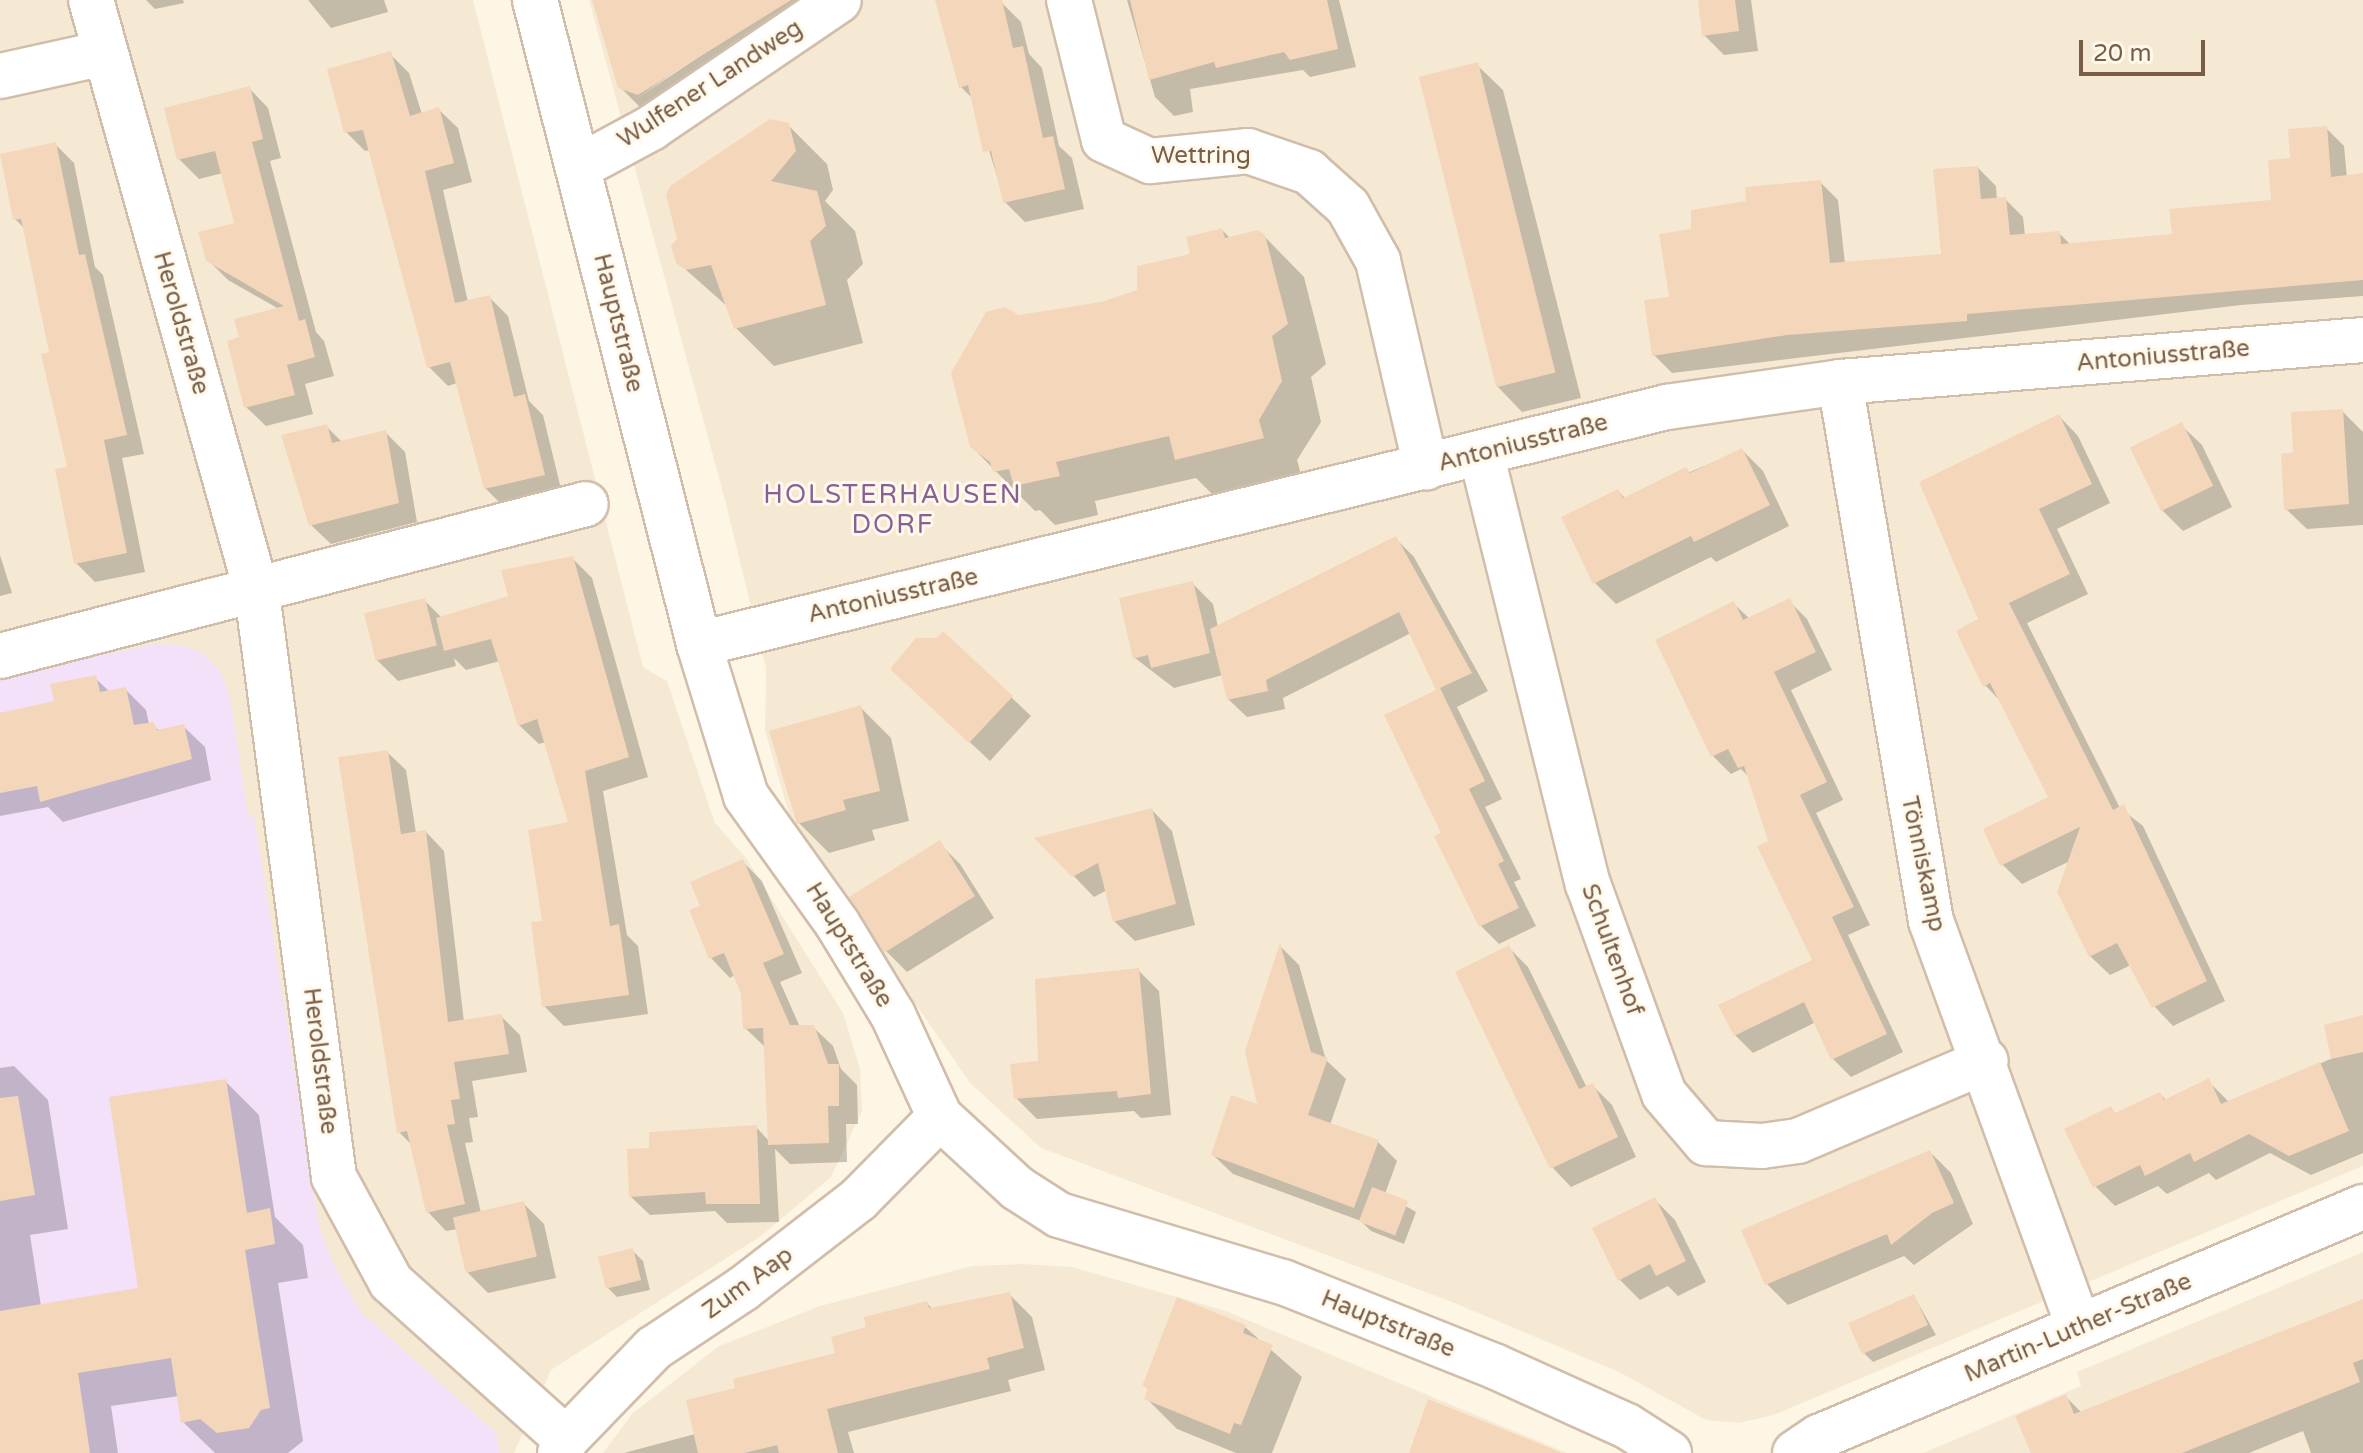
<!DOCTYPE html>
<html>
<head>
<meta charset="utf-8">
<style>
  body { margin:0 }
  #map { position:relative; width:2363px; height:1453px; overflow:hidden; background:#fdf6e5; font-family:"Varela Round",sans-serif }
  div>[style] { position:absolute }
  .residential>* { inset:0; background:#f6e9d3 }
  .education>* { inset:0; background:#f3e1fa }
  .shadow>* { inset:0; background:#0003 }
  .building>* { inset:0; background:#f4d7bb; transform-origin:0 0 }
  .roads { filter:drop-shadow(2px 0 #d0beaa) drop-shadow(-2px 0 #d0beaa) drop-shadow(0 2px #d0beaa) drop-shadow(0 -2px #d0beaa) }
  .street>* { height:44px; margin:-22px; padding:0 22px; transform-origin:22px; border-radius:22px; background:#fff }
  .secondary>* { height:44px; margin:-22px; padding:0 22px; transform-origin:22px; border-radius:22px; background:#fff }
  span { translate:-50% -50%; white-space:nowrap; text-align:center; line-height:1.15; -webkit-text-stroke:6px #fff9ec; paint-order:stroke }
  .street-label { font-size:24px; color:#785e48 }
  .neighbourhood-label { font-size:26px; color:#886095; letter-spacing:2px }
  .scale { position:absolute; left:2079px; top:40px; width:126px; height:36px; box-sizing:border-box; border:4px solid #785e48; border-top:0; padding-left:10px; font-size:24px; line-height:28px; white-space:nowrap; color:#785e48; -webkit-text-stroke:6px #fff9ec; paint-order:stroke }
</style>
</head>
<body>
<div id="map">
  <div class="residential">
    <div style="clip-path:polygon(0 0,473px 0,643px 667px,667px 681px,715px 823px,746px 858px,843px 1013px,860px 1069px,862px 1111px,831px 1177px,761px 1236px,551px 1370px,514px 1453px,0 1453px)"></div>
    <div style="clip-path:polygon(589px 0,2363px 0,2363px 1166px,1774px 1415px,1739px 1423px,1706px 1420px,1619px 1372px,1452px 1302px,1041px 1148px,970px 1083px,792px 824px,765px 731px,766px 668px,725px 500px)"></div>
    <div style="clip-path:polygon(2363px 1252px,2363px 1453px,1923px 1453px,2081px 1386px,2077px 1372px)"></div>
    <div style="clip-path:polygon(1022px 1264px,1072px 1267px,1226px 1311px,1567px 1453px,603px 1453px,632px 1414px,719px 1346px,820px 1306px,972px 1266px)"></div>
  </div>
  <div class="education">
    <div style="clip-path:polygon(155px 644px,181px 645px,204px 654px,221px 673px,230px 696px,248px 816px,254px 816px,320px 1231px,334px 1265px,360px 1311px,496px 1433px,500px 1453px,0 1453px,0 676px)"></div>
  </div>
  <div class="shadow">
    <div style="clip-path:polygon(146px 0,183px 0,184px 3px,155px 9px)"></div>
    <div style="clip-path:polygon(308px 0,384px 0,388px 12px,331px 28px)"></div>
    <div style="clip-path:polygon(594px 0,777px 0,636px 99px,784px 0,841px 0,645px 112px,620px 87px)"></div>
    <div style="clip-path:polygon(938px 0,1001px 2px,1021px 22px,1029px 54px,1042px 68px,1059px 146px,1072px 158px,1084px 209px,1025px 222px,1005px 202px,973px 99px,961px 87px)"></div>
    <div style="clip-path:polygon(1127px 0,1339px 0,1356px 67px,1310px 77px,1303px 70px,1190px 89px,1193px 112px,1174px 116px,1155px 97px)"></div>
    <div style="clip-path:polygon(1700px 0,1751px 0,1758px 51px,1724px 55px,1704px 35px)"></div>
    <div style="clip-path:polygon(390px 54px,409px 73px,422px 114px,439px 110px,458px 128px,472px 182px,443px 190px,468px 302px,489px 297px,508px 316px,529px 401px,543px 415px,562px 493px,504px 507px,485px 488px,457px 383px,448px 386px,428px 366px,370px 150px,365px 151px,346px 132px)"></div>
    <div style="clip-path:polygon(1477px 65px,1503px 90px,1581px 398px,1522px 412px,1497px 386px)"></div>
    <div style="clip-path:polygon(249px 88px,268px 108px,281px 158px,270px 161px,316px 332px,324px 341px,334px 376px,305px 384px,313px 414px,266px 426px,246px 407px,241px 338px,279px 309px,228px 280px,208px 260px,236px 224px,223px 173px,199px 179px,179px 159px)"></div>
    <div style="clip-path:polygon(788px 125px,827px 164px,833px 190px,825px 201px,855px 231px,863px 264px,847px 280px,863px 343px,774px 366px,736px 328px,728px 307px,677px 262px)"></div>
    <div style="clip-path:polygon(2326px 128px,2344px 146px,2347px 178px,2363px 177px,2363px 296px,2241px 305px,1672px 373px,1654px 355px,1693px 231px,1749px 203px,1820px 182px,1838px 200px,1845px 264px,1943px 256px,1978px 168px,1996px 186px,1997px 200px,2005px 199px,2023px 217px,2025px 236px,2059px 233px,2071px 245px,2174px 236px,2273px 201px,2292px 159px)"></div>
    <div style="clip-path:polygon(55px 144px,74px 163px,95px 267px,103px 275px,144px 454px,122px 458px,145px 572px,95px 582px,76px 563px,69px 468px,51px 354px,25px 229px,15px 219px)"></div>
    <div style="clip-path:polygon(1222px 230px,1231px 239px,1264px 236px,1304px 277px,1326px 364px,1311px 377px,1321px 422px,1297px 460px,1302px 478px,1217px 499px,1196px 478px,1095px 501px,1098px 515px,1055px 525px,1040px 510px,1035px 511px,971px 446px,1018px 317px,1102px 304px,1139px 291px)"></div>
    <div style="clip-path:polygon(2342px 411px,2363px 432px,2363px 525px,2307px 529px,2286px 509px,2295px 454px)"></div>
    <div style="clip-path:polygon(2059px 416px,2078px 436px,2110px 503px,2057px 529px,2088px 594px,2027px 623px,2120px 808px,2143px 826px,2225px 1001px,2173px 1026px,2154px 1006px,2131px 965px,2110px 975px,2090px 956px,2070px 861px,2022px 884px,2002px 864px,2050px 798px,2003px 704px,1985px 685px,1981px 620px)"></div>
    <div style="clip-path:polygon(2181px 425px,2202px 445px,2232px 507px,2183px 531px,2162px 510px)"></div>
    <div style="clip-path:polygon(326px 426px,343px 443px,386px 433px,405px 452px,417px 522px,331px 544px,311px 525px)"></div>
    <div style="clip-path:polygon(1742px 450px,1763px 471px,1789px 526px,1716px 562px,1711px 557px,1616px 604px,1595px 583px,1563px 517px,1618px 491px,1626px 499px)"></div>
    <div style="clip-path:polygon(1396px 539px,1414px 557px,1488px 691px,1457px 707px,1502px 799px,1485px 807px,1521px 879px,1514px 882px,1536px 926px,1499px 944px,1481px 926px,1444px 833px,1439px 691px,1411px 633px,1283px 698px,1285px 709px,1247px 717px,1228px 699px,1223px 675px,1174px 688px,1135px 658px,1192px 583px,1213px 604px,1218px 627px)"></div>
    <div style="clip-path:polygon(0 555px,12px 593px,0 596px)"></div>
    <div style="clip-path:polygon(572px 558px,592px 578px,648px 777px,603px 791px,627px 935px,638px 946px,648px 1014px,564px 1026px,544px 1006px,571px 824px,546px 742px,539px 744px,519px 725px,500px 661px,466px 670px,454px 658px,456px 666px,398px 681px,377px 660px,425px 601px,442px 618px,511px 598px)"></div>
    <div style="clip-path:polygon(1789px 601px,1807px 619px,1832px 670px,1791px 690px,1843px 800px,1816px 813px,1870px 925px,1848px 935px,1903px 1052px,1851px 1077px,1833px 1059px,1816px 1022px,1753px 1053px,1735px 1035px,1815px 961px,1750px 778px,1741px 769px,1731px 774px,1713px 756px,1734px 604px,1750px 619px)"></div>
    <div style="clip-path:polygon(95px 678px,110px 692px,125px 689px,146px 710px,149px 724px,161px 731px,184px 727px,205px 747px,211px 780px,63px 822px,48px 807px,0 816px,0 713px,56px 703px)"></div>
    <div style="clip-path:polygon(912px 688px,1011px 697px,1031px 716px,990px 761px)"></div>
    <div style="clip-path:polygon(860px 707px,891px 738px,909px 821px,872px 830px,875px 840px,829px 853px,799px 823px)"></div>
    <div style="clip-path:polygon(387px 752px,406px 770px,416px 833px,426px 832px,444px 851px,464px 1022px,501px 1016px,520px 1035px,527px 1072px,472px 1081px,478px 1117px,469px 1118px,473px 1142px,465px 1143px,481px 1213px,523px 1203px,544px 1224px,556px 1278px,488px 1293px,468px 1273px,458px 1229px,446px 1231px,428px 1212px,413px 1146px,399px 1132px)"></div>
    <div style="clip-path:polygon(1152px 810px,1172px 831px,1195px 925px,1135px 941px,1114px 921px,1107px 890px,1094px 897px,1038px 839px)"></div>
    <div style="clip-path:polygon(939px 843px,960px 864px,994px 918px,907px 972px,886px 951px)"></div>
    <div style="clip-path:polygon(743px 862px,762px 881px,802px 973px,780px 982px,800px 1027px,813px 1027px,833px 1046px,841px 1069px,857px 1085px,858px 1124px,846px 1124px,847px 1162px,790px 1164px,775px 1149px,779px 1222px,727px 1223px,715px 1211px,650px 1215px,630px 1196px,651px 1150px,756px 1127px,770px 1142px,765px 1047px,745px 1028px,743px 994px,735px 975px,730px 978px,711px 958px,691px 912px,702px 907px)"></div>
    <div style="clip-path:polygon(1281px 947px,1299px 965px,1326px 1060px,1346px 1079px,1330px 1125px,1378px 1142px,1397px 1161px,1385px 1194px,1416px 1212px,1404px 1244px,1371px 1231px,1361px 1221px,1233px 1174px,1213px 1155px,1260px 1107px)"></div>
    <div style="clip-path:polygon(1508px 947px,1528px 967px,1587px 1088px,1593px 1086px,1612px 1105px,1636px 1157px,1571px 1187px,1552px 1167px)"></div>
    <div style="clip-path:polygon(1138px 970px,1159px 991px,1171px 1115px,1141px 1118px,1134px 1111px,1037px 1119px,1016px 1098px,1040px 1063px)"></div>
    <div style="clip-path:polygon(2363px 1021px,2363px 1153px,2311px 1175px,2270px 1153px,2216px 1180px,2209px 1173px,2167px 1194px,2158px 1186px,2115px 1206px,2095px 1186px,2110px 1108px,2117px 1115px,2160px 1094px,2167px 1101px,2208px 1081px,2229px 1102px,2333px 1058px)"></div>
    <div style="clip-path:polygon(14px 1066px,48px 1100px,68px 1229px,30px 1235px,41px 1306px,141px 1290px,225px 1081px,259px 1115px,275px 1217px,303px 1245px,308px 1278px,278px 1283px,303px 1441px,288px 1453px,215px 1453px,183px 1422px,179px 1396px,111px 1406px,118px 1453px,0 1453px,0 1068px)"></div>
    <div style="clip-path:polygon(1930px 1152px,1951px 1173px,1973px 1224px,1914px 1265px,1904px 1256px,1788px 1305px,1767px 1284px,1744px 1231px)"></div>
    <div style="clip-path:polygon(1655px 1200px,1675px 1220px,1706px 1282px,1678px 1296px,1668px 1286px,1640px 1300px,1619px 1279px)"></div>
    <div style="clip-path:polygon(633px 1251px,643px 1261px,650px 1290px,617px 1297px,607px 1287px)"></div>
    <div style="clip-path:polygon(1010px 1295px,1032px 1317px,1045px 1370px,1008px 1380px,1011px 1391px,848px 1432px,854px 1453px,624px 1453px,695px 1434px,738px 1389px,837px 1354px,869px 1329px,927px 1303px,933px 1310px)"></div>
    <div style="clip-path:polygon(1914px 1296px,1936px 1335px,1873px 1362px,1863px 1352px)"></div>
    <div style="clip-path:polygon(2363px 1301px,2363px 1453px,2311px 1453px,2303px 1431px,2249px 1453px,2034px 1453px,2065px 1396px,2082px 1413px)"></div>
    <div style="clip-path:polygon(1245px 1327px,1302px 1377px,1272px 1453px,1236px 1453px,1177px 1429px,1146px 1398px,1149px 1390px,1144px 1385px)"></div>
  </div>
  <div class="building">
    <div style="clip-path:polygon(592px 0,791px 0,638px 95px,618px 88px)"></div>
    <div style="clip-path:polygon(935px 0,1002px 0,1013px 48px,1023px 46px,1043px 138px,1053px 136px,1065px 189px,1003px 203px,991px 151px,983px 152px,968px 85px,959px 88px)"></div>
    <div style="clip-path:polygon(1130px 0,1327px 0,1338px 49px,1290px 60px,1284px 52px,1216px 68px,1214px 62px,1149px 80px)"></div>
    <div style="clip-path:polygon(1698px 0,1735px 0,1739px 31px,1702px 36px)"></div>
    <div style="clip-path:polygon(391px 51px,410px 116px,439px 107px,454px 163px,425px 171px,455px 303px,490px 295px,514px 397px,525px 394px,545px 475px,484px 489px,450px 362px,427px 368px,363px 130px,344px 133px,327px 69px)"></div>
    <div style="left:1478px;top:62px;width:320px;height:61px;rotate:76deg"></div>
    <div style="clip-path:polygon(250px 86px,263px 139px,252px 142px,299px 321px,305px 319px,315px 357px,287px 365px,295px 395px,244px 408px,227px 341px,239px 337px,234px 319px,284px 306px,206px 261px,198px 232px,234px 223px,215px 151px,177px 160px,164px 108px)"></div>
    <div style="clip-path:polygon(770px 119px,789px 123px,796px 151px,771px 181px,817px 191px,826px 226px,810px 241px,826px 305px,734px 329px,711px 265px,686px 270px,676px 263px,671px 246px,677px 239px,666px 195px,670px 186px)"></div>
    <div style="clip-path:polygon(2327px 126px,2331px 177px,2363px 173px,2363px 280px,1967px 314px,1967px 321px,1787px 335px,1652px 356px,1644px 300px,1669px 297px,1659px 234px,1691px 229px,1691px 210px,1746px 201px,1745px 187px,1821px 180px,1830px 263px,1941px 254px,1933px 169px,1978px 166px,1981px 199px,2006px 197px,2010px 235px,2060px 231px,2061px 244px,2172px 234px,2169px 209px,2271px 200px,2268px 160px,2290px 158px,2288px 129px)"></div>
    <div style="clip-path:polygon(56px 142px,79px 255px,85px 254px,127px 435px,104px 440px,127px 553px,74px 564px,55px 469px,67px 467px,41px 354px,49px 352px,21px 219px,13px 220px,0 154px)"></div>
    <div style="clip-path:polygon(1222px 228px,1225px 238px,1258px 230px,1265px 235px,1288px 324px,1272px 336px,1282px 381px,1259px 420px,1264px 438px,1175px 460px,1169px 436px,1056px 462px,1060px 476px,1014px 486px,1009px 469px,993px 472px,990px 462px,970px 447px,951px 373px,986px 312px,1005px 307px,1019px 315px,1101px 302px,1137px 290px,1137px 266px,1190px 254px,1186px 237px)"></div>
    <div style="clip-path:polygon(2343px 409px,2349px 504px,2284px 510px,2281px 454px,2293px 452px,2291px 412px)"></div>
    <div style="clip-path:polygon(2059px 414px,2092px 484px,2039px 509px,2070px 574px,2009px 603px,2113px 810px,2124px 804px,2207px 981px,2152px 1008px,2117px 943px,2089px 957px,2057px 892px,2080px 827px,2000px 866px,1983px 829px,2048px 797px,1990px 683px,1983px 687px,1956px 631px,1978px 619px,1919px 482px)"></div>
    <div style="left:2182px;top:422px;width:71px;height:58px;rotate:64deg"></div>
    <div style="clip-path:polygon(327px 424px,332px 443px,386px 430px,399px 503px,309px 526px,281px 435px)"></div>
    <div style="clip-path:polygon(1742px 448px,1770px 505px,1694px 542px,1691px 536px,1593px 584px,1561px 517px,1618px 489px,1623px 498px,1686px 467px,1690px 473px)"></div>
    <div style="clip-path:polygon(1396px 536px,1472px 673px,1440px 688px,1485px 781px,1469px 789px,1504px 861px,1498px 864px,1519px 908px,1479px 927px,1434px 836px,1441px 833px,1384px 715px,1436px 690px,1399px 612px,1266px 680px,1268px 691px,1227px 700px,1210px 629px)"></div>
    <div style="clip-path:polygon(573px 556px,629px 757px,585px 771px,610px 926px,619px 924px,629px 995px,542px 1007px,531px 922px,542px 921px,528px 830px,568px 822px,537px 719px,518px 726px,491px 639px,444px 651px,436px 618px,508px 596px,501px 570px)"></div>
    <div style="clip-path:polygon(1193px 581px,1210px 653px,1151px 668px,1148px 655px,1133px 659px,1119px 598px)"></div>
    <div style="left:425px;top:598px;width:49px;height:63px;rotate:76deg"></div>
    <div style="clip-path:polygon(1790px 598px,1816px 652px,1774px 672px,1827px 782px,1800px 795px,1854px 907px,1832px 917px,1887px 1034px,1831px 1060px,1804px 1002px,1734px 1036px,1718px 1005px,1812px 960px,1757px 846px,1768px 841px,1744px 766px,1738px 768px,1728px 749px,1711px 757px,1655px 640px,1734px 601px,1743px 620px)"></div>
    <div style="clip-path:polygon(943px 631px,1013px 696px,969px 743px,890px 669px,916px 638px,937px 638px)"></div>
    <div style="clip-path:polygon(96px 675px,100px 692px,126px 687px,134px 725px,154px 722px,157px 730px,184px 724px,192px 759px,40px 802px,37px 786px,0 793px,0 713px,54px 701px,50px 684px)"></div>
    <div style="clip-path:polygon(861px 705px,880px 791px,843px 800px,846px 810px,797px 824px,769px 731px)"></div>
    <div style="clip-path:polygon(388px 750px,401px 834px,426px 830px,448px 1022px,502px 1014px,509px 1054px,454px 1062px,460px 1099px,451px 1100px,455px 1124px,447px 1125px,465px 1204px,426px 1213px,407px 1131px,397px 1133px,338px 757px)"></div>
    <div style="clip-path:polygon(1152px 808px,1176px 904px,1113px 922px,1098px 863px,1072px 877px,1034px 838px)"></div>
    <div style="left:940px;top:840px;width:66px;height:107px;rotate:58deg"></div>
    <div style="clip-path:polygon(743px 859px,784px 954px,763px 963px,790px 1025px,814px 1025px,828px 1064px,839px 1064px,839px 1106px,828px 1106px,829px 1143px,768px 1145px,763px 1028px,743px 1029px,741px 994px,724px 953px,709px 959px,689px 910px,700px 906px,690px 882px)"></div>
    <div style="clip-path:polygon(1280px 943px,1311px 1052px,1328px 1058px,1308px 1115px,1379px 1140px,1354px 1208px,1211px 1155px,1231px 1095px,1257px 1104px,1245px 1051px)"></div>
    <div style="clip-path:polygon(1509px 945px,1579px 1089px,1593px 1083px,1618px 1137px,1550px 1169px,1455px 972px)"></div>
    <div style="clip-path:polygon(1139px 968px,1151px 1094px,1118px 1098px,1117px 1091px,1014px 1099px,1010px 1064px,1038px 1061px,1035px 979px)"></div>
    <div style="clip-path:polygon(2363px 1015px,2363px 1052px,2331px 1059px,2324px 1025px)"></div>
    <div style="clip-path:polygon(2320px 1062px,2349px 1131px,2289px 1156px,2249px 1134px,2194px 1162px,2190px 1153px,2145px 1176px,2140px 1165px,2093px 1188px,2064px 1129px,2111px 1106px,2115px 1113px,2160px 1092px,2164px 1100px,2209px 1078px,2221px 1104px)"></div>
    <div style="clip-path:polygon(226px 1079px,247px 1213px,270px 1208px,275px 1244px,245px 1250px,270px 1408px,261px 1410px,249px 1428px,217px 1433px,200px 1419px,181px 1423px,171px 1358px,78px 1373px,90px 1453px,0 1453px,0 1311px,138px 1288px,109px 1097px)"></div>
    <div style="clip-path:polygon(18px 1096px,35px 1195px,0 1201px,0 1098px)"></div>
    <div style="clip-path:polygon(757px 1125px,760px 1204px,706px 1204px,705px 1192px,629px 1197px,627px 1149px,649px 1148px,649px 1132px)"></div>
    <div style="clip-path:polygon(1930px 1150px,1954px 1203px,1932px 1213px,1891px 1245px,1887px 1234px,1765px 1285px,1741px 1230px)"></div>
    <div style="left:1372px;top:1187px;width:39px;height:37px;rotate:21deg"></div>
    <div style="clip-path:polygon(1655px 1197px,1686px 1261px,1656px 1276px,1650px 1264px,1618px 1281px,1592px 1228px)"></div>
    <div style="left:524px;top:1201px;width:57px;height:73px;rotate:77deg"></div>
    <div style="left:633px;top:1248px;width:33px;height:36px;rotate:76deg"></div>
    <div style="clip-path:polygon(1010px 1292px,1024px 1348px,987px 1358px,990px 1369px,827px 1409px,838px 1453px,779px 1453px,777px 1445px,744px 1453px,698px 1453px,686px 1400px,735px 1388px,733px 1379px,835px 1353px,831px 1337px,866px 1327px,864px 1317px,927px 1301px,929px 1308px)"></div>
    <div style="left:1914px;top:1294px;width:34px;height:72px;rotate:66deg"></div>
    <div style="clip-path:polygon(1177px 1297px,1246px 1325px,1243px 1333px,1273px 1345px,1241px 1425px,1234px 1423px,1230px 1434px,1144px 1399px,1148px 1388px,1142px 1386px)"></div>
    <div style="clip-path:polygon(2363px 1299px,2363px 1359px,2353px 1363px,2360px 1382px,2182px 1453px,2031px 1453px,2015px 1416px,2066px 1394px,2074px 1414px)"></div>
    <div style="clip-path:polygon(1428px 1399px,1560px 1452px,1560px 1453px,1409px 1453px)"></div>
  </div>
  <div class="roads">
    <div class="street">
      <div style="left:91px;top:0;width:616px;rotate:74.36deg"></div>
      <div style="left:257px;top:593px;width:589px;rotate:82.49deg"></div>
      <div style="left:334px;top:1177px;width:119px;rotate:61.5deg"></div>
      <div style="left:391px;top:1282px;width:235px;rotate:41.9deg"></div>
      <div style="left:1069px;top:0;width:144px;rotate:76deg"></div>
      <div style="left:1104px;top:140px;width:51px;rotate:24.5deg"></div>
      <div style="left:1150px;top:161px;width:99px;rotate:-5.8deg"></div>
      <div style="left:1248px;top:151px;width:65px;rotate:19deg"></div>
      <div style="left:1309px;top:172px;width:52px;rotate:41.9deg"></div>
      <div style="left:1348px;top:207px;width:62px;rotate:60.9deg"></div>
      <div style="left:1378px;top:261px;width:212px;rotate:76.9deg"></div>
      <div style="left:0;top:76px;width:107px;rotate:-12.4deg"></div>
      <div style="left:579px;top:167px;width:82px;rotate:-28.4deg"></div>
      <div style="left:651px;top:128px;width:227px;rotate:-34.2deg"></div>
      <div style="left:1840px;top:382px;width:547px;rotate:80.42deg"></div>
      <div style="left:1931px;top:921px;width:432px;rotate:70deg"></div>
      <div style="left:1481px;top:453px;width:444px;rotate:76.1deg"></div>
      <div style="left:1588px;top:884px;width:223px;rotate:70.1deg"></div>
      <div style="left:1664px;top:1094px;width:65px;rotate:49.4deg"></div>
      <div style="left:1706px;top:1143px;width:56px;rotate:3.1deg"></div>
      <div style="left:1762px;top:1146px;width:36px;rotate:-8deg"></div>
      <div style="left:1798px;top:1141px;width:204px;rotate:-23.1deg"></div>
      <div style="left:699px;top:644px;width:997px;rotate:-13.76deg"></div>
      <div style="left:1667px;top:407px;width:175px;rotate:-8.2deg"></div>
      <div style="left:1840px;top:382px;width:525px;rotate:-4.59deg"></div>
      <div style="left:0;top:656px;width:605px;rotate:-14.54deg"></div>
      <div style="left:560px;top:1453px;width:15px;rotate:-67deg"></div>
      <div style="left:566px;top:1439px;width:127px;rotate:-46deg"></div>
      <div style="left:654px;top:1348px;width:108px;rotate:-33.7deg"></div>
      <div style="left:744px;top:1288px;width:145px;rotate:-37.7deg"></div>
      <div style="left:859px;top:1199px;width:115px;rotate:-45.4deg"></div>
      <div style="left:1795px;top:1453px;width:29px;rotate:-34deg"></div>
      <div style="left:1819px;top:1437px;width:591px;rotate:-22.92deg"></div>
    </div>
    <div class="secondary">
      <div style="left:535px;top:0;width:665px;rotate:75.71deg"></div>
      <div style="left:699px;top:644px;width:159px;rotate:72.8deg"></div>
      <div style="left:746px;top:796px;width:156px;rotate:54.4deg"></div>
      <div style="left:837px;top:923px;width:108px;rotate:58.7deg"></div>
      <div style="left:893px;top:1015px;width:112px;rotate:65.3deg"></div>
      <div style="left:940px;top:1117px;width:105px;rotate:42.7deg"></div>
      <div style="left:1017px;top:1188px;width:50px;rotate:32.7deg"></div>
      <div style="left:1059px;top:1215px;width:234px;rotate:16.7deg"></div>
      <div style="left:1283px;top:1282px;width:227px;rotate:21.7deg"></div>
      <div style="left:1494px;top:1366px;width:146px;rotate:24.3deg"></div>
      <div style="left:1627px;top:1426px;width:50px;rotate:32.7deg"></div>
    </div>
  </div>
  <div class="street-label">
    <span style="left:710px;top:84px;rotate:-33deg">Wulfener Landweg</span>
    <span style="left:1201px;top:156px">Wettring</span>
    <span style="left:181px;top:323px;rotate:74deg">Heroldstraße</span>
    <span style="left:618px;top:323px;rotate:76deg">Hauptstraße</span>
    <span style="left:2163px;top:356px;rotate:-5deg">Antoniusstraße</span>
    <span style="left:1523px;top:443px;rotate:-14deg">Antoniusstraße</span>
    <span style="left:893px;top:596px;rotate:-13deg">Antoniusstraße</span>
    <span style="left:1923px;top:864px;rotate:78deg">Tönniskamp</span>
    <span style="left:849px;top:945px;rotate:58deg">Hauptstraße</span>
    <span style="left:1612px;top:950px;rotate:70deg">Schultenhof</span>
    <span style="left:320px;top:1061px;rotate:83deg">Heroldstraße</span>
    <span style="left:748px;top:1283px;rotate:-36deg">Zum Aap</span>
    <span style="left:1388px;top:1324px;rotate:22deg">Hauptstraße</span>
    <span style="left:2078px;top:1328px;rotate:-23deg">Martin-Luther-Straße</span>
  </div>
  <div class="neighbourhood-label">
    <span style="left:893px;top:510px">HOLSTERHAUSEN<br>DORF</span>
  </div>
  <div class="scale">20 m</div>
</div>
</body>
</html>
